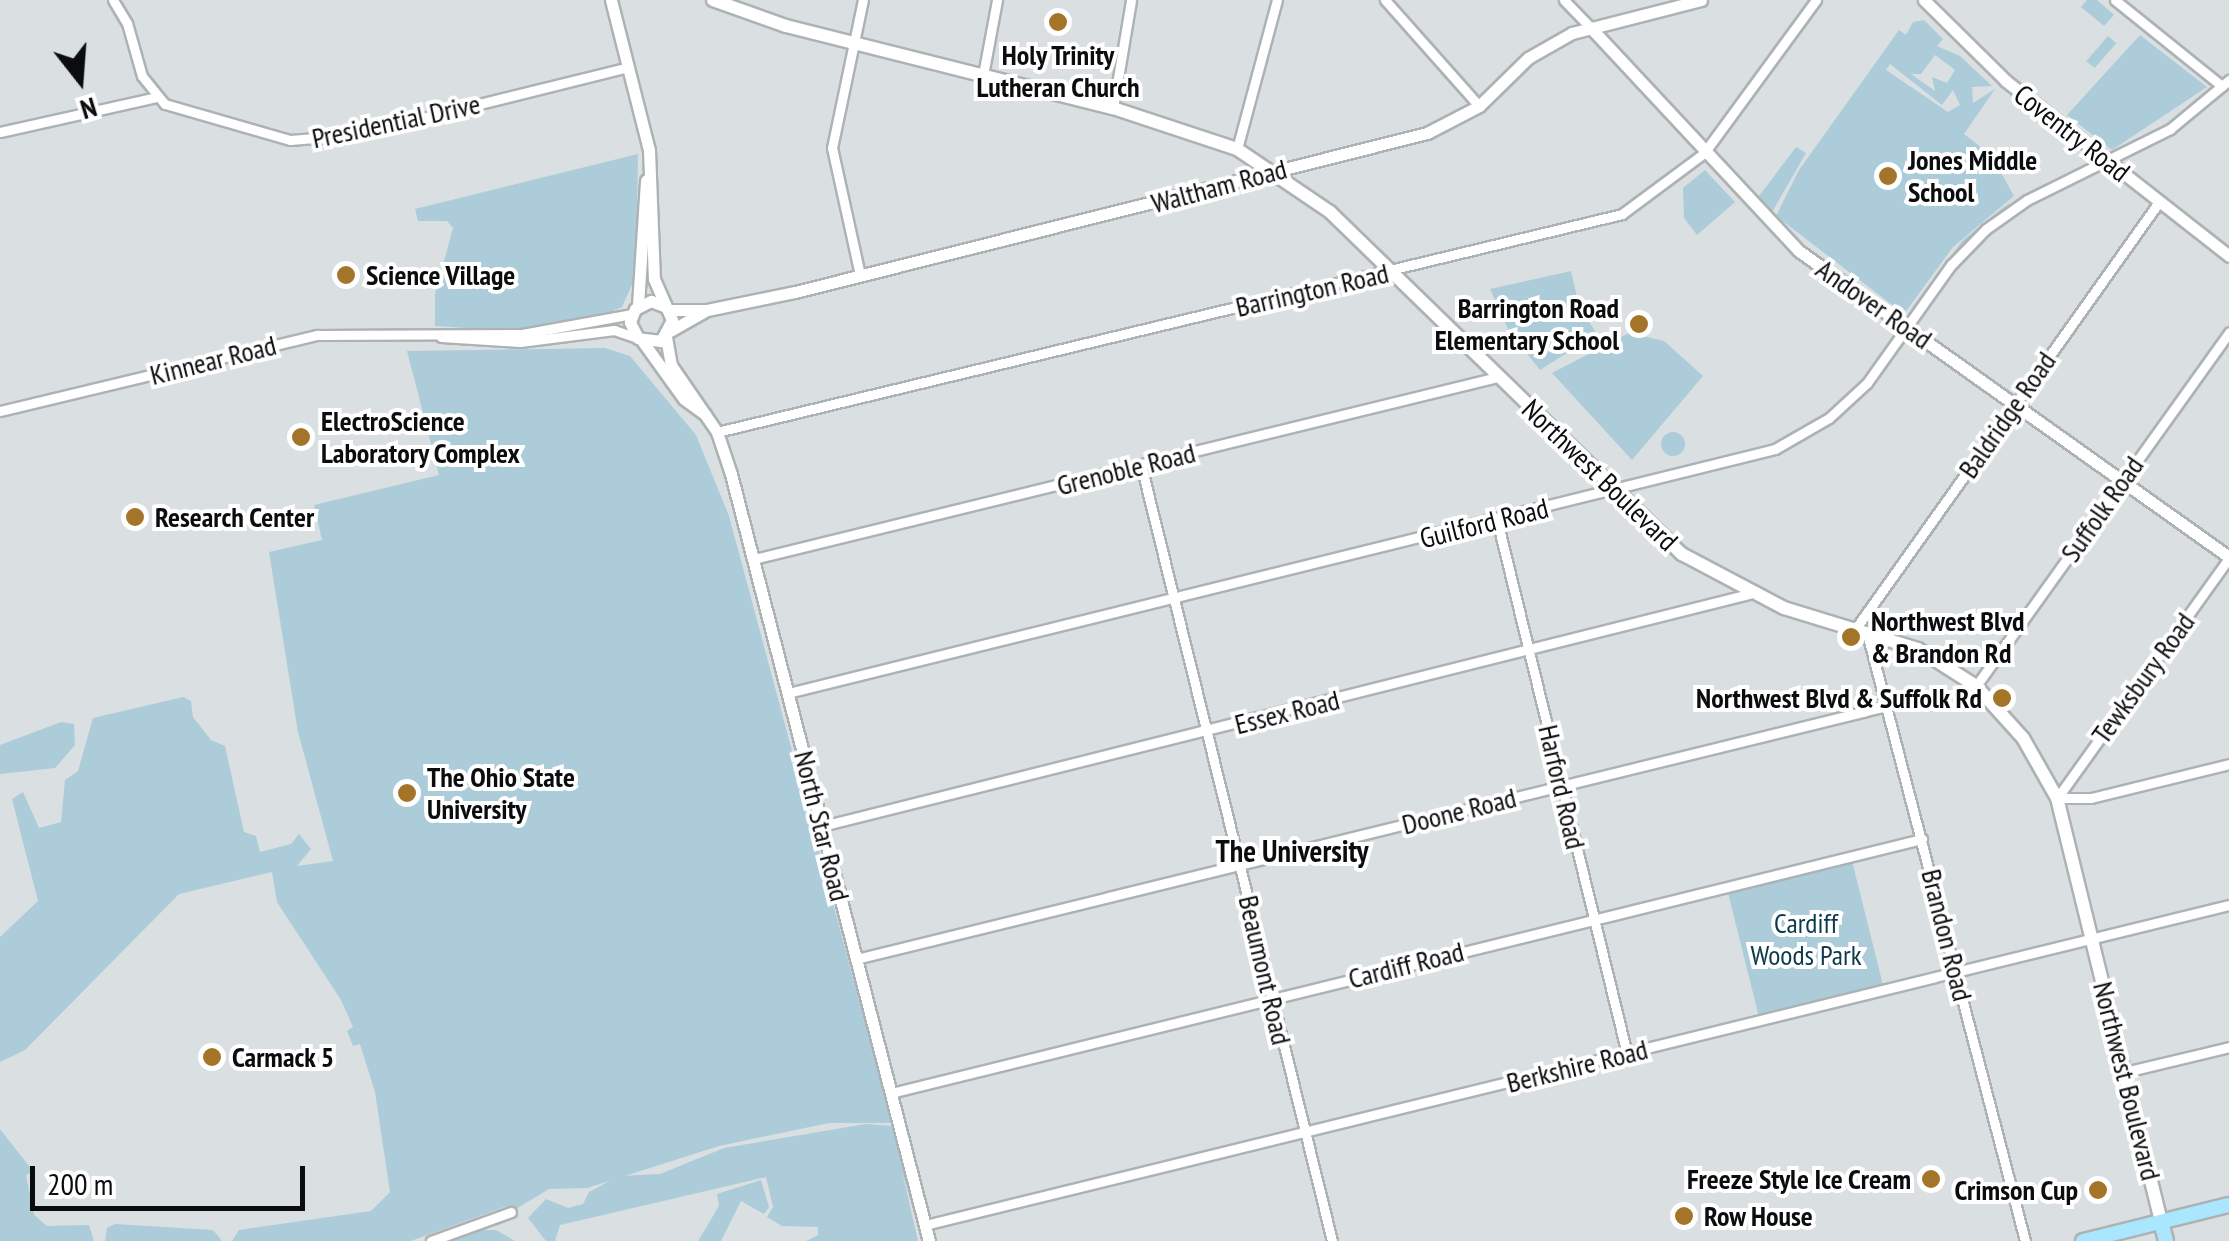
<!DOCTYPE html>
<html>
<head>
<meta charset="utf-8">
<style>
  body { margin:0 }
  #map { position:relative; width:2229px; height:1241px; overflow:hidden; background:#dadfe1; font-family:"PT Sans Narrow",sans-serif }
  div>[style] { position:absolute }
  .green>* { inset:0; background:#acccda; transform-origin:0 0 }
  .round { border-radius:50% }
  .roads { filter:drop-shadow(2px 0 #adb2b4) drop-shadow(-2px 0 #adb2b4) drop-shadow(0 2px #adb2b4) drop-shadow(0 -2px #adb2b4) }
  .minor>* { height:9px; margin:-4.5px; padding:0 4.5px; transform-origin:4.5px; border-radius:4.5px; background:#fff }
  .tertiary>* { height:11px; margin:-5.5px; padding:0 5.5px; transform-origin:5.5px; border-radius:5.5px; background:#fff }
  .secondary>* { height:12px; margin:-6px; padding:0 6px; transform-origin:6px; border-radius:6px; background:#fff }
  .primary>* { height:14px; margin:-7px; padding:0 7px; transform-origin:7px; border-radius:7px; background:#aae6fe }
  .dots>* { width:28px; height:28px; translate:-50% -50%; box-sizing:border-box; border:5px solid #fff; border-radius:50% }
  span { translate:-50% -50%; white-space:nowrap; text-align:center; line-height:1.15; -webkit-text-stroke:8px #fff; paint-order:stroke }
  .poi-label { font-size:28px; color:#0b0c0d; font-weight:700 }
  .left { translate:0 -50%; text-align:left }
  .right { translate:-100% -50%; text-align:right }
  .street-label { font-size:28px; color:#0b0c0d }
  .park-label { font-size:28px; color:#0b3a4a }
  .neighbourhood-label { font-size:30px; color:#0b0c0d; font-weight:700 }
  .north { position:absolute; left:30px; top:30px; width:100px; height:100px; -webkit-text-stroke:8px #fff; paint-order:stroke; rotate:163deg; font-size:28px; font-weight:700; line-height:40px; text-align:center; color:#0b0c0d }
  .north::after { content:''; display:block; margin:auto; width:35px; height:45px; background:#0b0c0d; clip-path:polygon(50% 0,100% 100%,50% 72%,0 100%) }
  .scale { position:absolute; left:30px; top:1166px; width:275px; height:45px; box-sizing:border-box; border:5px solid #0b0c0d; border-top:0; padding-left:12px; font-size:30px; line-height:35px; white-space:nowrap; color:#0b0c0d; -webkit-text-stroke:8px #fff; paint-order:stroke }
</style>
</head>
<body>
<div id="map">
  <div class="green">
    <div style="clip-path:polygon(2087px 0,2097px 0,2114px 15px,2104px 26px,2081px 7px)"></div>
    <div style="clip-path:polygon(evenodd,1924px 20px,1943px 39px,1937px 46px,1960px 56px,1992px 86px,1972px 87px,1973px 103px,1995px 89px,1964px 134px,1991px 155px,2014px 196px,1953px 247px,1904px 314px,1776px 216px,1799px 170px,1899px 30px,1906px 35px,1913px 22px,1924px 20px,1935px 55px,1955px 70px,1947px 83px,1932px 77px,1935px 91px,1911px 74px,1921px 74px,1935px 55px,1924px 20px,1890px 64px,1942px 105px,1953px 90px,1960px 105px,1948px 112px,1886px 70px,1890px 64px)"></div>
    <div style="clip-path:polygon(2140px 35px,2207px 87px,2112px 150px,2067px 115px)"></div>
    <div style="left:2108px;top:36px;width:11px;height:33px;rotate:41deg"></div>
    <div style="clip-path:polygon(1796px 147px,1806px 153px,1772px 212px,1759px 196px)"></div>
    <div style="clip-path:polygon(638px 154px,636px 276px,622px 307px,585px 323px,512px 331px,435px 326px,435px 294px,453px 228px,447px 221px,418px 221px,415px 209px)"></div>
    <div style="clip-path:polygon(1705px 170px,1735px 202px,1697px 235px,1684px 218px,1683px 188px)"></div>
    <div style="clip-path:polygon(2015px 198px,1956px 253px,1908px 313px,1963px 240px)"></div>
    <div style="clip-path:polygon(1571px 271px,1579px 306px,1597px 334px,1540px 370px,1509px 331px,1490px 289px)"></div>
    <div style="clip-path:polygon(1629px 333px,1664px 341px,1703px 376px,1632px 460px,1552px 373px)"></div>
    <div style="clip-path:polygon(605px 348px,630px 356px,696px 435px,729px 516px,892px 1123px,829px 1123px,719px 1146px,587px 1188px,549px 1189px,511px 1212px,507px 1206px,411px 1241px,232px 1241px,239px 1230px,371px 1211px,390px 1192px,375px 1092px,360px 1044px,353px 1046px,347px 1031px,353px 1027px,341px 1000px,277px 902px,272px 872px,179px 894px,25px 1050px,0 1062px,0 937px,38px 901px,12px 799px,23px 792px,39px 828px,61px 822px,65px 780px,78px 771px,93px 718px,183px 697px,191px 701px,193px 717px,211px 740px,225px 746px,244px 832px,256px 836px,260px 852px,291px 844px,299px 834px,311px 849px,297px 866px,333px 861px,298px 732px,269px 552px,322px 540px,314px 505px,439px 475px,407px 351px)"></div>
    <div class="round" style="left:1661px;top:432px;width:24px;height:24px"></div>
    <div style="clip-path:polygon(61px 722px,74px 724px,75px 745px,55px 768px,0 774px,0 745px)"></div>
    <div style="left:1852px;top:861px;width:127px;height:128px;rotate:76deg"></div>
    <div style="clip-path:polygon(866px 1124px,893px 1126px,922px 1241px,902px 1171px,918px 1241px,806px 1241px,818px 1235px,818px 1227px,782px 1226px,767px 1217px,773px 1207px,766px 1177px,560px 1225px,555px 1241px,546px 1241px,528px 1218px,546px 1199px,568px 1208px,583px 1204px,589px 1192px,619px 1176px,660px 1174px,724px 1148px)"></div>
    <div style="clip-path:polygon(0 1129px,33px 1171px,26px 1175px,34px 1215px,47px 1226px,89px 1225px,94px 1241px,0 1241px)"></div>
    <div style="clip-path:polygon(761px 1180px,769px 1207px,764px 1214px,741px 1201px,721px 1241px,698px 1241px,719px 1206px,717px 1194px)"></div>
    <div style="clip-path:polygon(115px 1224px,213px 1230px,222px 1241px,105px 1241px,107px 1228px)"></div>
    <div style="clip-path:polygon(483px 1230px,496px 1230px,515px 1241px,453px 1241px)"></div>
  </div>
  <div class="roads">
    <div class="minor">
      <div style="left:113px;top:0;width:27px;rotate:59deg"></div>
      <div style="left:127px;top:23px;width:55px;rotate:74.2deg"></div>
      <div style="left:142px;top:76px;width:36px;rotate:51deg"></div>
      <div style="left:165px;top:104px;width:130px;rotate:16.1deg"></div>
      <div style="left:290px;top:140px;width:64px;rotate:-4.5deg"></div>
      <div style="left:354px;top:135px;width:282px;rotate:-13.9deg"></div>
      <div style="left:1385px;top:0;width:142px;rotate:48.4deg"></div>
      <div style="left:1564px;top:0;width:37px;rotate:46deg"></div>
      <div style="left:2115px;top:0;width:137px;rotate:38.8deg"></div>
      <div style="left:983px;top:75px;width:76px;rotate:-79.4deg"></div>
      <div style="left:1113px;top:108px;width:109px;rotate:-80.5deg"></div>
      <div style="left:0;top:132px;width:160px;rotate:-12.6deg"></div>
      <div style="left:1237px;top:149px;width:154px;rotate:-75deg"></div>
      <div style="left:860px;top:275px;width:130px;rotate:-102.4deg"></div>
      <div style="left:832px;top:148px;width:151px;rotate:-78.2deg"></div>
      <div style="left:441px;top:337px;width:79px;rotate:3.6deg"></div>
      <div style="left:520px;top:342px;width:95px;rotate:-7.3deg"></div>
      <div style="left:614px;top:330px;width:24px;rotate:19deg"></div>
      <div style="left:0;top:411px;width:326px;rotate:-13.5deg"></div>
      <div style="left:317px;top:335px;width:205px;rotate:-0.3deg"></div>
      <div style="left:522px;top:334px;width:112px;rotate:-10.3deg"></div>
      <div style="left:717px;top:432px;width:931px;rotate:-13.54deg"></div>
      <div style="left:1622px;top:214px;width:102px;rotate:-36.6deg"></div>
      <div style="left:1704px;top:153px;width:190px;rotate:-53.8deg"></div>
      <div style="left:1141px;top:465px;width:799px;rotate:76.17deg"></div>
      <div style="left:1497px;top:520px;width:550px;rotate:76.32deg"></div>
      <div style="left:2229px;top:558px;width:295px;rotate:125.6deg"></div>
      <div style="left:2057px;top:798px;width:34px"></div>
      <div style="left:2091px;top:798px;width:142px;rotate:-13.8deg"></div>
      <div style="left:754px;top:559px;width:765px;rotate:-13.76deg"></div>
      <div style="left:1856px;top:628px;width:523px;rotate:-54.58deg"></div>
      <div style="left:1867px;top:633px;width:628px;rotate:75.43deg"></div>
      <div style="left:1976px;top:686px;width:435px;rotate:-54.4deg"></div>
      <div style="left:788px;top:693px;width:1017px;rotate:-13.89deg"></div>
      <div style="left:1775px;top:449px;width:62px;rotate:-29.9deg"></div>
      <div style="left:1829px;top:418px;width:52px;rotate:-42.6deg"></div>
      <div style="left:1867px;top:383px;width:145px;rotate:-54.6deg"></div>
      <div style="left:1951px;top:265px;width:50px;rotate:-45.8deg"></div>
      <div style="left:1986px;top:229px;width:50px;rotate:-35.3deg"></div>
      <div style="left:2027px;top:200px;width:160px;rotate:-26.4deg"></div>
      <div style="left:2170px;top:129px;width:77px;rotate:-39.7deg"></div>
      <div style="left:822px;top:826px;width:956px;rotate:-14.05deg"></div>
      <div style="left:856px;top:959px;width:1062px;rotate:-13.79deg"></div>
      <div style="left:2125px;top:1072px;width:107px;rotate:-13.5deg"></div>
      <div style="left:891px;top:1093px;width:1062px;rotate:-13.84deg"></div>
      <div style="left:925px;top:1225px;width:1343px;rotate:-13.79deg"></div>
      <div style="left:431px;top:1241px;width:85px;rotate:-19.9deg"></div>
    </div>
    <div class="tertiary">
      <div style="left:611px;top:0;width:155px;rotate:75.8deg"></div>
      <div style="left:649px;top:150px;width:129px;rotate:87.8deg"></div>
      <div style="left:654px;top:279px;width:45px;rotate:66.3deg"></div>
      <div style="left:672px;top:320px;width:24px;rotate:118deg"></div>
      <div style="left:661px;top:341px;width:23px;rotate:-173deg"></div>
      <div style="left:638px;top:338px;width:18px;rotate:-117deg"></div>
      <div style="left:630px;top:322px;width:14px;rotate:-69deg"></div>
      <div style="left:635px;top:309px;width:18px;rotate:-27deg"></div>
      <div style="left:651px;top:301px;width:14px;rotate:21deg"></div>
      <div style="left:1924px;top:0;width:115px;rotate:44.6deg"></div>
      <div style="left:2006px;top:81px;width:283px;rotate:38.1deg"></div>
      <div style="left:1590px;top:27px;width:306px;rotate:47deg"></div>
      <div style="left:1799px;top:251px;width:528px;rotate:35.44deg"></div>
      <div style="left:638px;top:305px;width:125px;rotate:-86.3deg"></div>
      <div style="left:668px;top:310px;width:39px"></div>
      <div style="left:707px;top:310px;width:90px;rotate:-11.6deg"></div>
      <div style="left:795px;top:292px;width:652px;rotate:-14.12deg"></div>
      <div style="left:1427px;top:133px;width:59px;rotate:-27.4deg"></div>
      <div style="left:1479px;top:106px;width:69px;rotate:-44.4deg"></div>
      <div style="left:1528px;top:58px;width:51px;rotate:-29.6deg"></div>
      <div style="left:1572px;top:33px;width:133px;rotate:-14.3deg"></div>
      <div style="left:670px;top:331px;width:40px;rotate:-29.7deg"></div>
      <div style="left:666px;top:337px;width:28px;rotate:80deg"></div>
      <div style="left:671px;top:365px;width:81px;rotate:55.5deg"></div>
      <div style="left:717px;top:432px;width:44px;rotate:71.6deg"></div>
      <div style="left:731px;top:474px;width:792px;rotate:75.53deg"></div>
      <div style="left:643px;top:342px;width:70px;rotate:54.3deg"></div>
      <div style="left:684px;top:399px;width:26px;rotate:36deg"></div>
    </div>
    <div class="secondary">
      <div style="left:713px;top:0;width:77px;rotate:19.6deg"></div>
      <div style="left:786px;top:26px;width:337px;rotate:14.1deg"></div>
      <div style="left:1113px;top:108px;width:131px;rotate:18.3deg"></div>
      <div style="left:1237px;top:149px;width:112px;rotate:34.1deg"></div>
      <div style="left:1330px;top:212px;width:491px;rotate:44.2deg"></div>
      <div style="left:1682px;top:554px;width:115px;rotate:27.9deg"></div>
      <div style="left:1784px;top:608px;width:140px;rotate:17deg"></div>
      <div style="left:1918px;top:649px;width:69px;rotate:32.5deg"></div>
      <div style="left:1976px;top:686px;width:70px;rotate:47.9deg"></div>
      <div style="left:2023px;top:738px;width:69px;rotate:60.5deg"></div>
      <div style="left:2057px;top:798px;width:437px;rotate:76.2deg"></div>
    </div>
    <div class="primary">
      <div style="left:2161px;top:1222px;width:20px;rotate:75deg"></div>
      <div style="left:2083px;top:1241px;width:150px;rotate:-13.9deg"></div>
    </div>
  </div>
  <div class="dots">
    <div style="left:1058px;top:22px;background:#a47528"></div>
    <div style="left:1888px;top:176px;background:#a47528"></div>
    <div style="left:346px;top:275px;background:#a47528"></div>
    <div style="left:1639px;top:324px;background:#a47528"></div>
    <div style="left:301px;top:437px;background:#a47528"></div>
    <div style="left:135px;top:517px;background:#a47528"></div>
    <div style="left:1851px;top:637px;background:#a47528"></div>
    <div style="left:2002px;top:698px;background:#a47528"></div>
    <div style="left:407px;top:793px;background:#a47528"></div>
    <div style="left:212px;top:1057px;background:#a47528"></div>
    <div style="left:1931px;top:1179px;background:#a47528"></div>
    <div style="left:2098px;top:1190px;background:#a47528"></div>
    <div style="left:1684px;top:1216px;background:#a47528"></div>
  </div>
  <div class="poi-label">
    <span style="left:1058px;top:71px">Holy Trinity<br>Lutheran Church</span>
    <span class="left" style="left:1908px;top:176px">Jones Middle<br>School</span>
    <span class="left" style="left:366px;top:275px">Science Village</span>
    <span class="right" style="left:1619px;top:324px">Barrington Road<br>Elementary School</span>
    <span class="left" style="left:321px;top:437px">ElectroScience<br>Laboratory Complex</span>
    <span class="left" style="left:155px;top:517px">Research Center</span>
    <span class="left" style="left:1871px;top:637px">Northwest Blvd<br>&amp; Brandon Rd</span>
    <span class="right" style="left:1982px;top:698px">Northwest Blvd &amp; Suffolk Rd</span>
    <span class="left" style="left:427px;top:793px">The Ohio State<br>University</span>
    <span class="left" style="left:232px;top:1057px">Carmack 5</span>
    <span class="right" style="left:1911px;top:1179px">Freeze Style Ice Cream</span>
    <span class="right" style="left:2078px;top:1190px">Crimson Cup</span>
    <span class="left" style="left:1704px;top:1216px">Row House</span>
  </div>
  <div class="street-label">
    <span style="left:396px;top:121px;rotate:-12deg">Presidential Drive</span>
    <span style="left:2072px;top:133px;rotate:38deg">Coventry Road</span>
    <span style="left:1219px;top:186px;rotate:-15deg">Waltham Road</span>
    <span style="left:1312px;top:290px;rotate:-13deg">Barrington Road</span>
    <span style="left:1874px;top:304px;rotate:35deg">Andover Road</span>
    <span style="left:213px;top:360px;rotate:-14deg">Kinnear Road</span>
    <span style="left:2007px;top:415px;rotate:-55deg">Baldridge Road</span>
    <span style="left:1126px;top:469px;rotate:-14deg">Grenoble Road</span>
    <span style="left:1600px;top:475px;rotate:44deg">Northwest Boulevard</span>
    <span style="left:2102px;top:509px;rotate:-55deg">Suffolk Road</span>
    <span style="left:1484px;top:523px;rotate:-14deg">Guilford Road</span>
    <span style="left:2143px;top:678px;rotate:-54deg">Tewksbury Road</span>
    <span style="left:1287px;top:712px;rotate:-14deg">Essex Road</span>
    <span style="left:1562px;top:787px;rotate:77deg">Harford Road</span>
    <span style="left:1459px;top:811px;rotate:-14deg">Doone Road</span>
    <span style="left:822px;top:826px;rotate:76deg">North Star Road</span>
    <span style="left:1947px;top:935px;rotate:76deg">Brandon Road</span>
    <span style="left:1406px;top:965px;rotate:-14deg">Cardiff Road</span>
    <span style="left:1265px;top:970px;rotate:77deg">Beaumont Road</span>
    <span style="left:1577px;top:1066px;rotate:-14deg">Berkshire Road</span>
    <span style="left:2127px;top:1081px;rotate:76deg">Northwest Boulevard</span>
  </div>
  <div class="park-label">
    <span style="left:1806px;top:939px">Cardiff<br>Woods Park</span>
  </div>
  <div class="neighbourhood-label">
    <span style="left:1292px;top:851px">The University</span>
  </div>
  <div class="north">N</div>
  <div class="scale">200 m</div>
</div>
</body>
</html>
